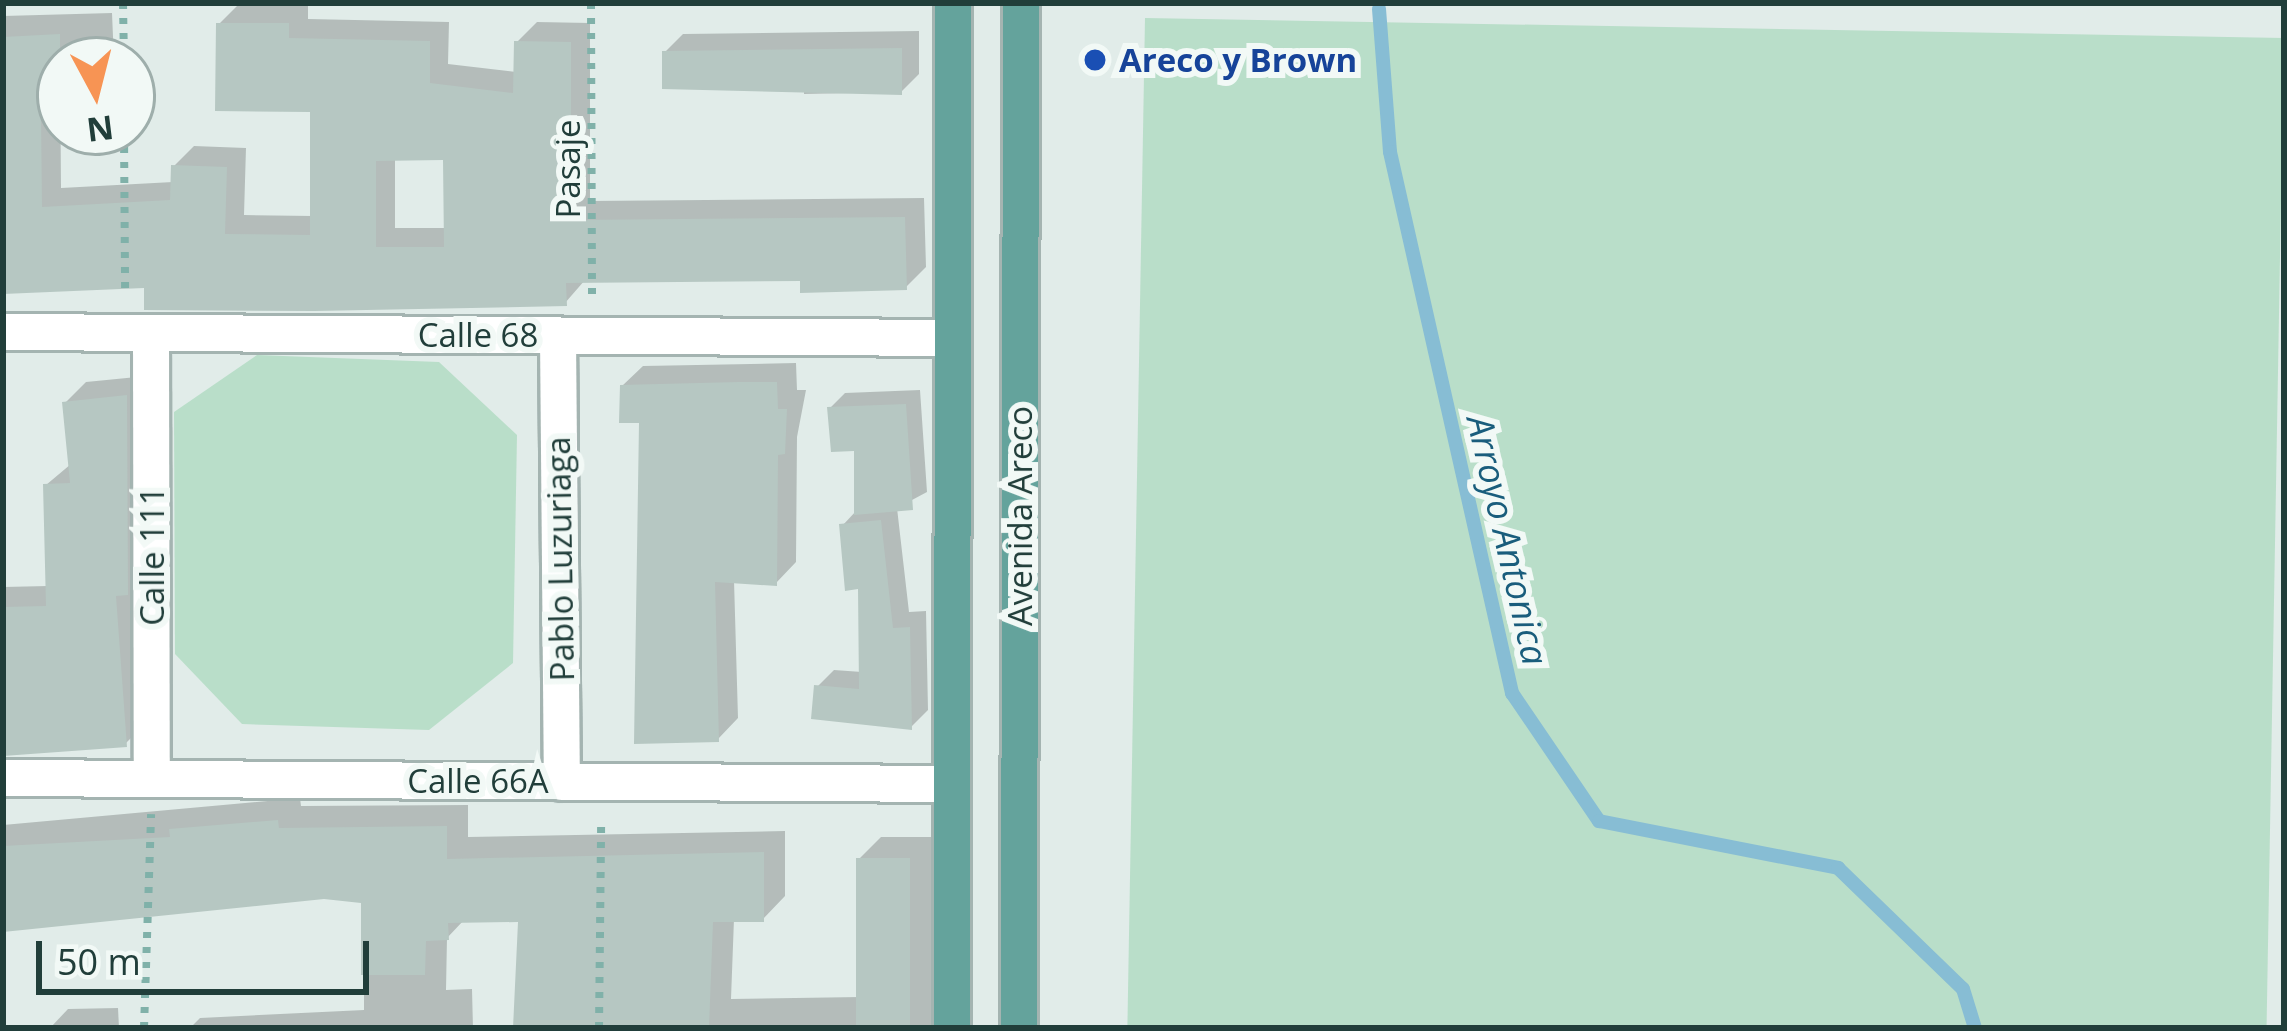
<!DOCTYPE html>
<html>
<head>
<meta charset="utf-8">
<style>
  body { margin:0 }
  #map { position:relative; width:2287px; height:1031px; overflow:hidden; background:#e1ece9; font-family:"Open Sans",sans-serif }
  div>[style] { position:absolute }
  .green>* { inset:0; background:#b9dec9; transform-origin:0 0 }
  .shadow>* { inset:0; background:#0003 }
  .stream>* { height:14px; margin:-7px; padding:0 7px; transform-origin:7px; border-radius:7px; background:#87bdd4 }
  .building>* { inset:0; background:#b6c7c2; transform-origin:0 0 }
  .path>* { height:8px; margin-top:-4px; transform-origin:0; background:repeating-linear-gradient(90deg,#80b1a9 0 6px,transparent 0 15px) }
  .roads { filter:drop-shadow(3px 0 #a4b4b1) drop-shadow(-3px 0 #a4b4b1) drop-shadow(0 3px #a4b4b1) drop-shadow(0 -3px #a4b4b1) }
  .minor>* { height:36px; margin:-18px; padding:0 18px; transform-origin:18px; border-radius:18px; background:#fff }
  .major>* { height:36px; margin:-18px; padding:0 18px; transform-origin:18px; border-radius:18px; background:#64a39c }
  .dots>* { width:33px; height:33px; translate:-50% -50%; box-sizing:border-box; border:6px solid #f2f9f6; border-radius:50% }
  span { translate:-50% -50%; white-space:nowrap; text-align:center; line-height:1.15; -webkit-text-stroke:12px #f2f9f6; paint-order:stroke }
  .transit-label { font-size:33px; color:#164399; font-weight:700 }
  .left { translate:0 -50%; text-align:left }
  .street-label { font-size:33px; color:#213e3a }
  .water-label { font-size:36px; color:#195d7c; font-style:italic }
  .frame { position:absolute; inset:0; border:6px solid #213e3a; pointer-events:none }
  .north { position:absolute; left:36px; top:36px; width:120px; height:120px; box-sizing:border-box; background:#f2f9f6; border:3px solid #9eaeab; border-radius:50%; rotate:173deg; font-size:33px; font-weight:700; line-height:48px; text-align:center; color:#213e3a }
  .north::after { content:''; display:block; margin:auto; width:42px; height:54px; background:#f79454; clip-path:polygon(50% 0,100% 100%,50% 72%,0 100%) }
  .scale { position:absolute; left:36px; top:941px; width:333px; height:54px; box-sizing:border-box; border:6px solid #213e3a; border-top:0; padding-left:15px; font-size:36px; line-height:42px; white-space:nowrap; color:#213e3a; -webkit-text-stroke:9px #f2f9f6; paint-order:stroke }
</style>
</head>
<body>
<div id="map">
  <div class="green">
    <div style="left:1145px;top:18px;width:1139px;height:1010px;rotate:1deg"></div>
    <div style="clip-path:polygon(257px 355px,439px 362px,517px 435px,513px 663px,429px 730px,242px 724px,175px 654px,174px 412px)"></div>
  </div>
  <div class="shadow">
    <div style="clip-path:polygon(evenodd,239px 4px,308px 4px,308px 19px,449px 22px,448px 64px,516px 72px,517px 42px,537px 22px,590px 23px,590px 201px,924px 198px,926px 267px,906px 287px,803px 278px,585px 280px,565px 303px,147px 284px,3px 291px,3px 16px,112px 13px,114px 60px,60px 60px,61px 188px,173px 182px,174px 166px,194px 146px,246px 148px,244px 215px,313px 216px,313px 109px,219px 24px,239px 4px,446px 157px,447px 228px,395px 228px,395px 158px,446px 157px)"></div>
    <div style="clip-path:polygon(919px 31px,919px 74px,901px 92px,804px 94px,804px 86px,665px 52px,683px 34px)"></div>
    <div style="clip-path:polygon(796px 363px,797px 390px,806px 390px,797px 437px,796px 562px,776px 583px,734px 580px,738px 718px,718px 739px,642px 420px,622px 386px,643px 366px)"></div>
    <div style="clip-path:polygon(147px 376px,146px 723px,125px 744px,3px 755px,3px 587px,48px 586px,46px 485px,71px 464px,65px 403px,86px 382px)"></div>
    <div style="clip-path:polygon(920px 390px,927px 492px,897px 508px,909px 612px,926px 611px,928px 710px,911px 727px,817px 687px,834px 670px,862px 672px,860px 586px,842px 526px,857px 510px,857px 448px,830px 408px,845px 393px)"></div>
    <div style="clip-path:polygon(300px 798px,301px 806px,468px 805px,468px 837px,785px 831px,785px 896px,763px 919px,734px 919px,731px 999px,860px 997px,859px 859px,881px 837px,932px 837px,934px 995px,945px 994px,946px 1028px,516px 1028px,521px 919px,464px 920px,447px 938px,446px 990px,472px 989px,473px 1028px,190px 1028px,200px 1018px,364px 1010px,364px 900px,324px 896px,3px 928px,3px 825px)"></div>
    <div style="clip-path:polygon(118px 1008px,119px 1028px,50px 1028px,68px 1009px)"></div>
  </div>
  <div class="stream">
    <div style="left:1379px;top:9px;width:143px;rotate:85.6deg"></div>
    <div style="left:1390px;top:152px;width:555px;rotate:77.29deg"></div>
    <div style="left:1512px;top:693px;width:155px;rotate:55.8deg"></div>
    <div style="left:1599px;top:821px;width:244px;rotate:11.1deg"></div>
    <div style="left:1838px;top:868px;width:174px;rotate:44.1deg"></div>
    <div style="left:1963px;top:989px;width:41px;rotate:72.9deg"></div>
  </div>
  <div class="building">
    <div style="clip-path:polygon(evenodd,216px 23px,289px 23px,289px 38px,430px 41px,430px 83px,513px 93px,514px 41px,571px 42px,571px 220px,905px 217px,907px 290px,800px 293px,800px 281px,566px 283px,567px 306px,314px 311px,144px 310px,144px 288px,3px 294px,3px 37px,60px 34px,60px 114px,41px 115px,42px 207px,170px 200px,171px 165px,227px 167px,225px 234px,310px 235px,310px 112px,215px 111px,216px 23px,443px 160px,444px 247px,376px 247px,376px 161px,443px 160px)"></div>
    <div style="clip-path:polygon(902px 48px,902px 95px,662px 89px,662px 51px)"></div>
    <div style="clip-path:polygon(739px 382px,777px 382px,778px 409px,787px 409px,785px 454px,778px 455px,777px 586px,715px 582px,719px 742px,634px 744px,639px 423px,619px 423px,620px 385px)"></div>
    <div style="clip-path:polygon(127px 395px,128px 595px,116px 596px,127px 747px,3px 756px,3px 607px,46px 606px,43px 484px,70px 483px,62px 402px)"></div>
    <div style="clip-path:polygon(906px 404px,913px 510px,854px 515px,854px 451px,831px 452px,827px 407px)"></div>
    <div style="clip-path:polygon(881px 520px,893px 628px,910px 627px,912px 730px,811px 719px,814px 685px,859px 689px,858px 589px,845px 591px,839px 524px)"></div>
    <div style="clip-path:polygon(278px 820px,279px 828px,447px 826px,447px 859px,764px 852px,764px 922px,713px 922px,709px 1028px,513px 1028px,518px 922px,448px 923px,449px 940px,426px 941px,425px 975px,361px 975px,361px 903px,324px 899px,3px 932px,3px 846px,170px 837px,169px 829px)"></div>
    <div style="left:856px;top:858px;width:54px;height:170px"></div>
  </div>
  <div class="path">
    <div style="left:123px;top:3px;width:57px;rotate:89deg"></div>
    <div style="left:591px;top:3px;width:295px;rotate:89.8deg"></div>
    <div style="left:124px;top:132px;width:163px;rotate:89.6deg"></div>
    <div style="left:144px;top:1028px;width:214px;rotate:-88.1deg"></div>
    <div style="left:599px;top:1028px;width:208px;rotate:-89.4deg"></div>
  </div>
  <div class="roads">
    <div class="minor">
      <div style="left:3px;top:332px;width:950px;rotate:0.36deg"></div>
      <div style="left:151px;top:334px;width:445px;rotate:89.9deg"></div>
      <div style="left:558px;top:336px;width:446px;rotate:89.5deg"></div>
      <div style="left:3px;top:778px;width:949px;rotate:0.36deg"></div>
    </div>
    <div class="major">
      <div style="left:952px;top:1028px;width:1025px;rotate:-89.94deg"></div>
      <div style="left:1019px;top:1028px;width:1025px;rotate:-89.89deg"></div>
    </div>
  </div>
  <div class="dots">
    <div style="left:1095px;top:60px;background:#1a4fb4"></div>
  </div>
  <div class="transit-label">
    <span class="left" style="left:1119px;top:60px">Areco y Brown</span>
  </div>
  <div class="street-label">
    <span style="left:568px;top:169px;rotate:-90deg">Pasaje</span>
    <span style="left:478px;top:335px">Calle 68</span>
    <span style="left:1020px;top:516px;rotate:-90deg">Avenida Areco</span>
    <span style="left:152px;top:556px;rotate:-90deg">Calle 111</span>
    <span style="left:560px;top:559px;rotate:-91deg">Pablo Luzuriaga</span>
    <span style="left:478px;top:781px">Calle 66A</span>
  </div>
  <div class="water-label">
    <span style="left:1508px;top:540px;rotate:77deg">Arroyo Antonica</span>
  </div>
  <div class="frame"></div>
  <div class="north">N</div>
  <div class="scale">50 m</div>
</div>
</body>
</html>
